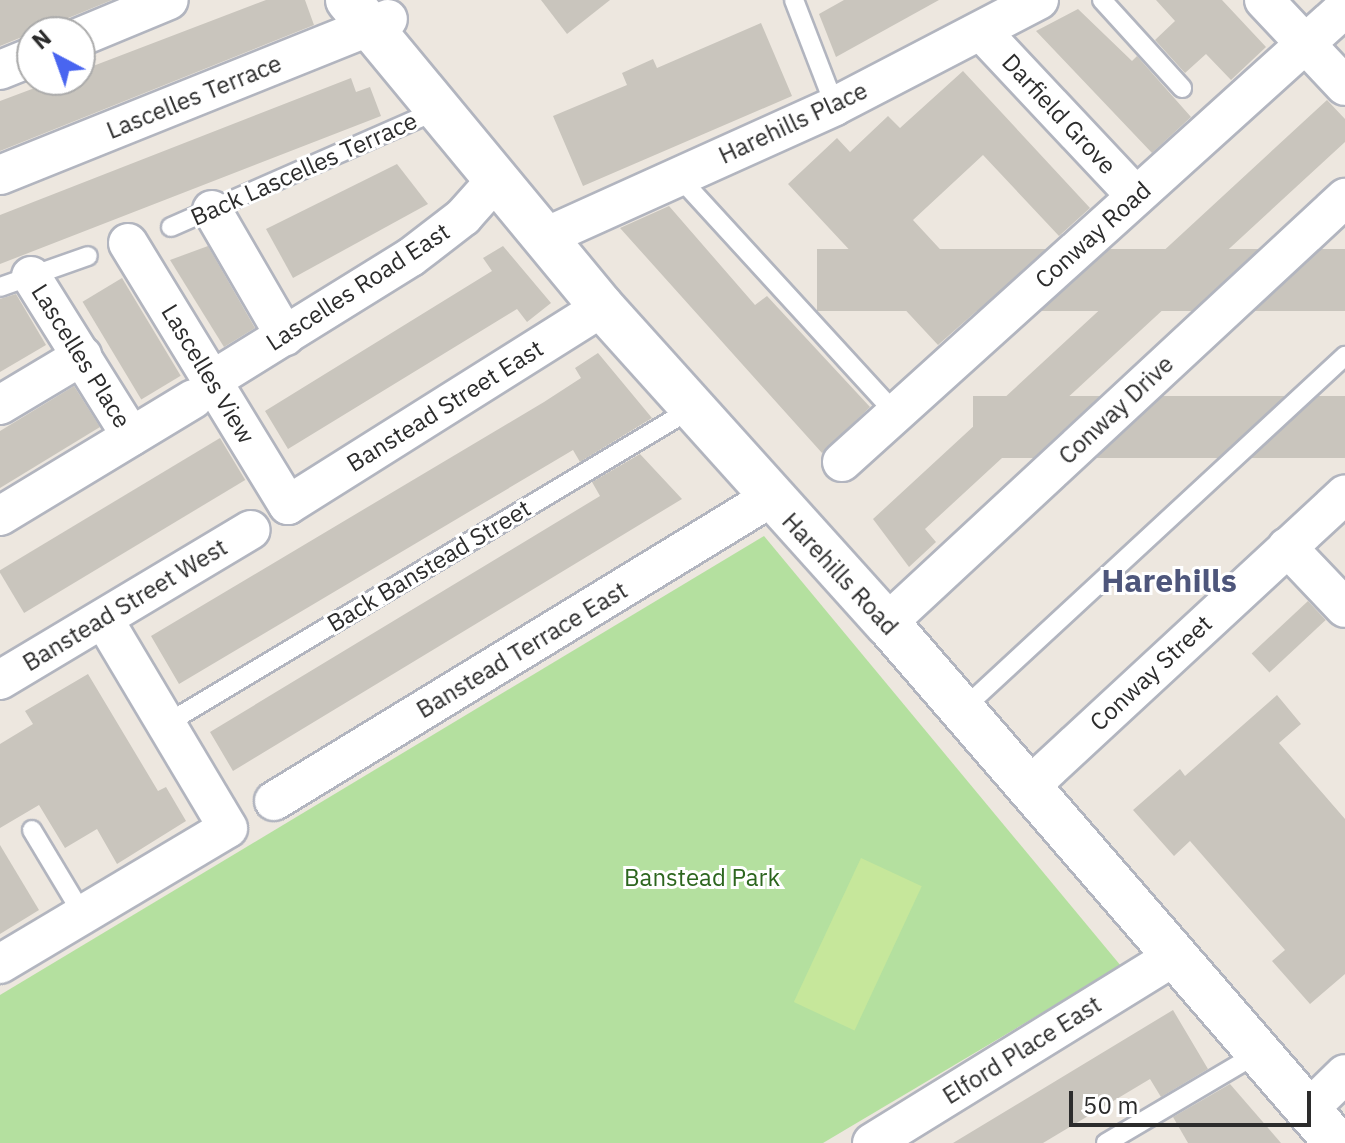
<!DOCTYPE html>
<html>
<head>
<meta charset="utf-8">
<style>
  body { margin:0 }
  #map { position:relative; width:1345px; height:1143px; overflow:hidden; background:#ede7df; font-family:"IBM Plex Sans",sans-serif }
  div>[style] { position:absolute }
  .green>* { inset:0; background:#b4e09f }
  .pitch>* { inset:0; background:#c6e79b; transform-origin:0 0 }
  .building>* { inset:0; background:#c9c5bd; transform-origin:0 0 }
  .roads { filter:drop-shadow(2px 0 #b2b5bf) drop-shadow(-2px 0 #b2b5bf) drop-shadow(0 2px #b2b5bf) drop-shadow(0 -2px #b2b5bf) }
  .service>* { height:18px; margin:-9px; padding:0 9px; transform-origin:9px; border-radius:9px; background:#fff }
  .minor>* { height:38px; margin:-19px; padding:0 19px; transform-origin:19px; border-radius:19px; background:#fff }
  .tertiary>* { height:44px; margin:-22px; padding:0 22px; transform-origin:22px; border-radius:22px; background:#fff }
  span { translate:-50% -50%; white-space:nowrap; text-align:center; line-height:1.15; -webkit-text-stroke:6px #fff; paint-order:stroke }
  .street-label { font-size:24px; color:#2c2c2c }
  .park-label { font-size:24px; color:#2d661f }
  .district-label { font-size:32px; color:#4e567b; font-weight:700 }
  .north { position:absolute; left:16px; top:16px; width:80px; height:80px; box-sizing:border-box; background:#fff; border:2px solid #ababab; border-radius:50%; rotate:319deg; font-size:22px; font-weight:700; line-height:32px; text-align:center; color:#2c2c2c }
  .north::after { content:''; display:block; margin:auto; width:28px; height:36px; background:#4965f0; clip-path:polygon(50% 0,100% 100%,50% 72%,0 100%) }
  .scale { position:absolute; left:1069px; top:1091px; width:242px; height:36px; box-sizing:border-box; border:4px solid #2c2c2c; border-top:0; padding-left:10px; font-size:24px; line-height:28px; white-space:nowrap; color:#2c2c2c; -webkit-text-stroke:6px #fff; paint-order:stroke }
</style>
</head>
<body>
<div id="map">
  <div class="green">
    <div style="clip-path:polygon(764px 536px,1121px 966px,823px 1143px,0 1143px,0 995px)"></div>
  </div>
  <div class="pitch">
    <div style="left:861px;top:858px;width:67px;height:159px;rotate:25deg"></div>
  </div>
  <div class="building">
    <div style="clip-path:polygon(0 0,112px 0,0 46px)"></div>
    <div style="clip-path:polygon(266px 0,305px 0,314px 25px,0 151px,0 101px,56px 80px,80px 80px,80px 71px)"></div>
    <div style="clip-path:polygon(541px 0,610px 0,567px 34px)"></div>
    <div style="clip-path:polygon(844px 0,939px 0,836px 57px,819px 14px)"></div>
    <div style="clip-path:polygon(1156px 0,1222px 0,1266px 47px,1231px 80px,1206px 54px,1185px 73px,1155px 40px,1175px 21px)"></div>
    <div style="clip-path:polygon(1078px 9px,1132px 61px,1137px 56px,1191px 117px,1152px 153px,1036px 31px)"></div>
    <div style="clip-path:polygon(761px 23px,792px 96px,583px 186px,553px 116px,627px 85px,622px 73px,653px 59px,657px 68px)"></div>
    <div style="clip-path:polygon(963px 71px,1090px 208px,1059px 236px,983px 155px,913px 220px,988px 301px,938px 345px,788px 184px,837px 138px,850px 152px,888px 116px,900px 128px)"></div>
    <div style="clip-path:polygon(351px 78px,356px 92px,370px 87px,381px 116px,0 264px,0 215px)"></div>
    <div style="clip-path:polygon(1327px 100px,1345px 119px,1345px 142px,925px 529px,936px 542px,909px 567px,873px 519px)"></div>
    <div style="clip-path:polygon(397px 164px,428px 204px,293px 278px,266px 229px)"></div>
    <div style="clip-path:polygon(669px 206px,755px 305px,767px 296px,870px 407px,822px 453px,620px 228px)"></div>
    <div style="clip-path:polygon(208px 246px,255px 328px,224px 347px,170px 260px)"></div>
    <div style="clip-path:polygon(503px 246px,551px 303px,527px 322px,517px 309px,288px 449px,265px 411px,492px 271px,483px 258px)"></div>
    <div style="left:1345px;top:249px;width:62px;height:528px;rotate:90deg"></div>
    <div style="left:122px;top:278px;width:114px;height:46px;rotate:59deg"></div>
    <div style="clip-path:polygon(16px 294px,46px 345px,0 372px,0 299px)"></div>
    <div style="clip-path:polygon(598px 353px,652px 418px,580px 462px,573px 450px,179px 684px,151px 636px,544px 402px,581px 378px,575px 368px)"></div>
    <div style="clip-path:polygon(74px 386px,100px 427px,0 488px,0 431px)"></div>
    <div style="left:1345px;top:396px;width:62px;height:372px;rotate:90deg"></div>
    <div style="left:220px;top:438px;width:49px;height:258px;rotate:59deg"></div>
    <div style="clip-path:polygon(640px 454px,682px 499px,233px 771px,210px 732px,600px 496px,592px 482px)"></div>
    <div style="left:1308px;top:601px;width:26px;height:77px;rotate:47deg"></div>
    <div style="clip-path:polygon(88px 674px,158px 791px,166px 787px,186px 821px,117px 864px,97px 829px,65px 848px,39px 805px,0 828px,0 744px,33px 724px,25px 711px)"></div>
    <div style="clip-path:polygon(1277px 695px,1301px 724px,1279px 743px,1345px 819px,1345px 974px,1310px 1004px,1272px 961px,1285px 950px,1190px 841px,1174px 856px,1133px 810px,1180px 769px,1185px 776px)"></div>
    <div style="clip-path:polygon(0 845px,39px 910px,0 934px)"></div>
    <div style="clip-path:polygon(1173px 1010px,1208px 1069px,1161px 1097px,1150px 1079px,1043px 1143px,953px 1143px)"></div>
    <div style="clip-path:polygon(1230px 1084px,1281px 1143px,1188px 1143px,1173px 1117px)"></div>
  </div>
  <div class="roads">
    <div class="service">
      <div style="left:794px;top:0;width:114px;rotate:68.9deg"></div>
      <div style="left:1102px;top:0;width:119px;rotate:47.7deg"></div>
      <div style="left:678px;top:176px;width:323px;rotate:47.5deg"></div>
      <div style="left:171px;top:227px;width:291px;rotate:-23.7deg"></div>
      <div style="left:0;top:287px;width:93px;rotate:-19.4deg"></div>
      <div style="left:962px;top:710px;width:522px;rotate:-42.75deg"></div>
      <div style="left:166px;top:724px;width:612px;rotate:-30.96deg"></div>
      <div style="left:32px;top:830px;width:99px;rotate:59deg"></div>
      <div style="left:1106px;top:1143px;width:177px;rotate:-30.6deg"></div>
    </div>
    <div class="minor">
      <div style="left:1264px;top:0;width:118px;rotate:46.7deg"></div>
      <div style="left:982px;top:32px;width:225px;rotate:46.8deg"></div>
      <div style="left:80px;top:37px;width:96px;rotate:-22.6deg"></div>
      <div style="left:0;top:70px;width:35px;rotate:-22deg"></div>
      <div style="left:0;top:175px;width:418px;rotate:-21.9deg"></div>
      <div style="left:212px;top:210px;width:146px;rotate:59.9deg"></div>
      <div style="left:543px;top:238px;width:320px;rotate:-24.3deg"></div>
      <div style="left:835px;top:106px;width:230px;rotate:-27.5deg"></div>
      <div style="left:128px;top:243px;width:307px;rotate:58.6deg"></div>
      <div style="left:288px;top:505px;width:371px;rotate:-32.2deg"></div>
      <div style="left:31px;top:276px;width:189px;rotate:58deg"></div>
      <div style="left:211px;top:381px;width:235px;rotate:-31.8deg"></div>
      <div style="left:411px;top:257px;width:66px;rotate:-37.6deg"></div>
      <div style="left:463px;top:217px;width:50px;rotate:-48.3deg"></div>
      <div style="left:0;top:405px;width:96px;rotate:-30.9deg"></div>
      <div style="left:842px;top:462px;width:678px;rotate:-42.07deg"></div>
      <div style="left:0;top:516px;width:226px;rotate:-31.2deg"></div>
      <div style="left:1287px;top:547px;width:84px;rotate:46.4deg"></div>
      <div style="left:887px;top:623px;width:625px;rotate:-42.86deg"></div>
      <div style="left:0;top:680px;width:292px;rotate:-30.9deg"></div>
      <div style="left:1028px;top:788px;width:432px;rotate:-42.8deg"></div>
      <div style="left:274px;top:801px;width:581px;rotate:-31.42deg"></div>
      <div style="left:0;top:964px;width:265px;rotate:-30.8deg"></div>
      <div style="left:228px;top:828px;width:242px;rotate:-120.8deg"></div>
      <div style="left:1309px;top:1109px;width:50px;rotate:-44.2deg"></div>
      <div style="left:872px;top:1143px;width:352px;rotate:-31.7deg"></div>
    </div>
    <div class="tertiary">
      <div style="left:348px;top:0;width:398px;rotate:50.4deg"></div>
      <div style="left:602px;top:307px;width:426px;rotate:48deg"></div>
      <div style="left:887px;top:623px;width:688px;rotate:49.13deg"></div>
    </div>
  </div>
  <div class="street-label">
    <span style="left:194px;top:97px;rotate:-22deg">Lascelles Terrace</span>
    <span style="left:1059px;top:114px;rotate:47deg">Darfield Grove</span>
    <span style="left:793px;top:123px;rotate:-25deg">Harehills Place</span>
    <span style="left:304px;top:169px;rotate:-24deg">Back Lascelles Terrace</span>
    <span style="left:1093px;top:235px;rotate:-42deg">Conway Road</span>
    <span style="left:358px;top:287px;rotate:-33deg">Lascelles Road East</span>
    <span style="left:81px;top:356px;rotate:58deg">Lascelles Place</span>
    <span style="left:208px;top:374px;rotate:59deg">Lascelles View</span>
    <span style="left:445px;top:406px;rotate:-32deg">Banstead Street East</span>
    <span style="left:1116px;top:410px;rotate:-43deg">Conway Drive</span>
    <span style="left:429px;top:566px;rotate:-31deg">Back Banstead Street</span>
    <span style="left:840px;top:574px;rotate:47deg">Harehills Road</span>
    <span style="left:125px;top:605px;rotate:-31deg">Banstead Street West</span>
    <span style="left:522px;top:650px;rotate:-31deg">Banstead Terrace East</span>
    <span style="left:1151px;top:673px;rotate:-43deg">Conway Street</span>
    <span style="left:1022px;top:1050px;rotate:-32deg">Elford Place East</span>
  </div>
  <div class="park-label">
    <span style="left:702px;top:878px">Banstead Park</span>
  </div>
  <div class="district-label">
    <span style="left:1169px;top:580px">Harehills</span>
  </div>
  <div class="north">N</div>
  <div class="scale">50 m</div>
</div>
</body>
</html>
